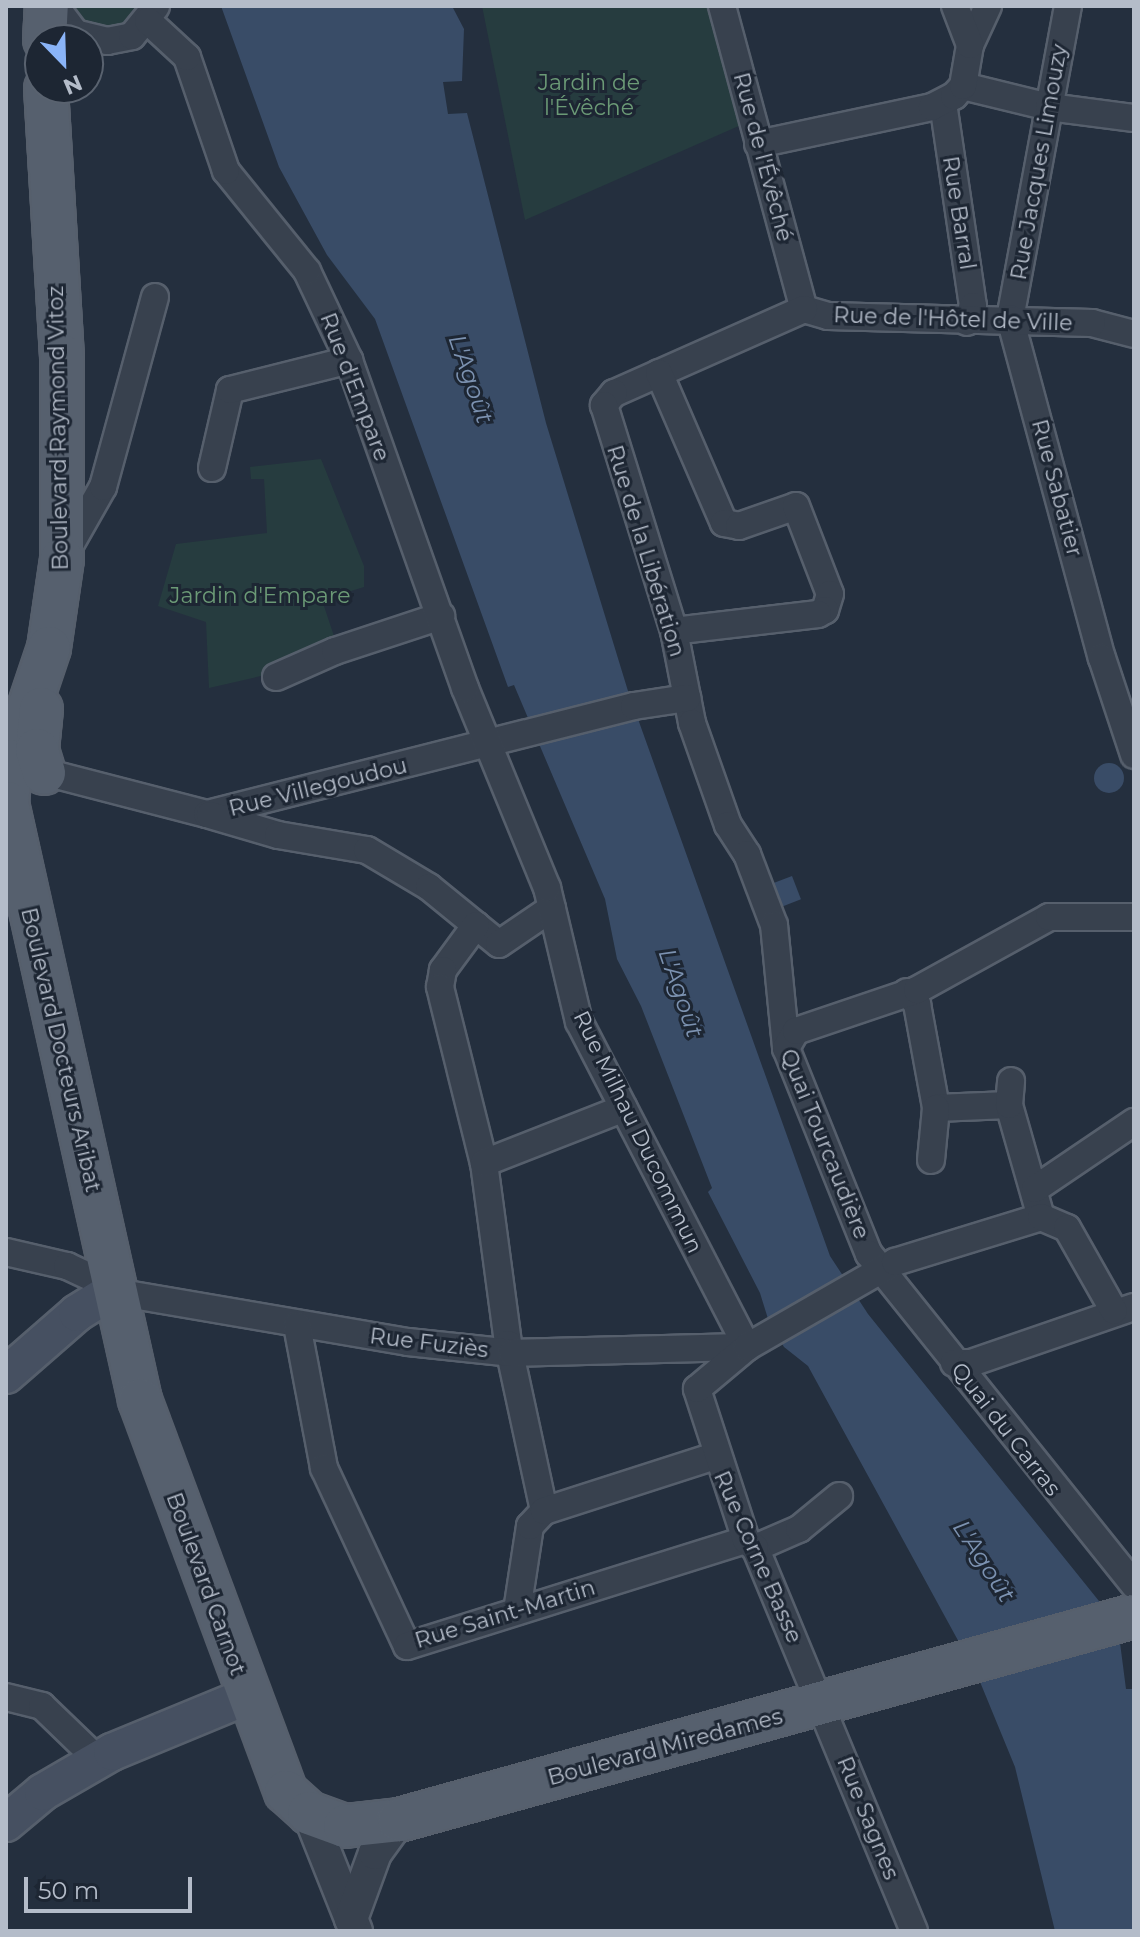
<!DOCTYPE html>
<html>
<head>
<meta charset="utf-8">
<style>
  body { margin:0 }
  #map { position:relative; width:1140px; height:1937px; overflow:hidden; background:#242f3e; font-family:Montserrat,sans-serif }
  div>[style] { position:absolute }
  .green>* { inset:0; background:#263c3f }
  .water>* { inset:0; background:#394c67; transform-origin:0 0 }
  .round { border-radius:50% }
  .roads { filter:drop-shadow(2px 0 #565f6c) drop-shadow(-2px 0 #565f6c) drop-shadow(0 2px #565f6c) drop-shadow(0 -2px #565f6c) }
  .minor>* { height:26px; margin:-13px; padding:0 13px; transform-origin:13px; border-radius:13px; background:#38414e }
  .tertiary>* { height:32px; margin:-16px; padding:0 16px; transform-origin:16px; border-radius:16px; background:#38414e }
  .secondary>* { height:36px; margin:-18px; padding:0 18px; transform-origin:18px; border-radius:18px; background:#465061 }
  .primary>* { height:42px; margin:-21px; padding:0 21px; transform-origin:21px; border-radius:21px; background:#56606e }
  span { translate:-50% -50%; white-space:nowrap; text-align:center; line-height:1.15; -webkit-text-stroke:6px #1d2633; paint-order:stroke }
  .park-label { font-size:22px; color:#6b9a76 }
  .street-label { font-size:22px; color:#b4bcc9 }
  .water-label { font-size:24px; color:#7c92b1; font-style:italic }
  .frame { position:absolute; inset:0; border:8px solid #b4bcc9; pointer-events:none }
  .north { position:absolute; left:24px; top:24px; width:80px; height:80px; box-sizing:border-box; background:#1d2633; border:2px solid #59626f; border-radius:50%; rotate:157deg; font-size:22px; font-weight:700; line-height:32px; text-align:center; color:#b4bcc9 }
  .north::after { content:''; display:block; margin:auto; width:28px; height:36px; background:#8ab4f8; clip-path:polygon(50% 0,100% 100%,50% 72%,0 100%) }
  .scale { position:absolute; left:24px; top:1877px; width:168px; height:36px; box-sizing:border-box; border:4px solid #b4bcc9; border-top:0; padding-left:10px; font-size:24px; line-height:28px; white-space:nowrap; color:#b4bcc9; -webkit-text-stroke:6px #1d2633; paint-order:stroke }
</style>
</head>
<body>
<div id="map">
  <div class="green">
    <div style="clip-path:polygon(64px 6px,136px 6px,114px 34px,93px 32px)"></div>
    <div style="clip-path:polygon(482px 6px,709px 6px,741px 125px,525px 220px)"></div>
    <div style="clip-path:polygon(321px 459px,364px 566px,364px 587px,322px 600px,337px 645px,274px 673px,209px 688px,206px 622px,158px 606px,176px 544px,267px 533px,264px 479px,251px 479px,250px 467px)"></div>
  </div>
  <div class="water">
    <div style="clip-path:polygon(221px 6px,452px 6px,464px 29px,462px 81px,443px 82px,448px 114px,467px 113px,546px 423px,628px 691px,830px 1256px,868px 1314px,1103px 1606px,1119px 1635px,1126px 1689px,1132px 1689px,1134px 1704px,1134px 1931px,1055px 1931px,1015px 1767px,978px 1677px,808px 1366px,784px 1347px,769px 1322px,760px 1293px,708px 1192px,712px 1188px,641px 1006px,617px 959px,605px 899px,514px 685px,508px 687px,375px 319px,327px 255px,279px 167px)"></div>
    <div class="round" style="left:1094px;top:763px;width:30px;height:30px"></div>
    <div style="left:792px;top:876px;width:25px;height:26px;rotate:69deg"></div>
  </div>
  <div class="roads">
    <div class="minor">
      <div style="left:55px;top:6px;width:34px;rotate:53deg"></div>
      <div style="left:75px;top:33px;width:33px;rotate:14deg"></div>
      <div style="left:107px;top:41px;width:25px;rotate:-11deg"></div>
      <div style="left:132px;top:36px;width:38px;rotate:-51deg"></div>
      <div style="left:722px;top:6px;width:314px;rotate:74.9deg"></div>
      <div style="left:1068px;top:6px;width:317px;rotate:100.5deg"></div>
      <div style="left:1010px;top:318px;width:352px;rotate:74.9deg"></div>
      <div style="left:1102px;top:658px;width:102px;rotate:71.7deg"></div>
      <div style="left:970px;top:45px;width:43px;rotate:-65.2deg"></div>
      <div style="left:963px;top:86px;width:89px;rotate:13.7deg"></div>
      <div style="left:1049px;top:107px;width:86px;rotate:7.4deg"></div>
      <div style="left:943px;top:103px;width:205px;rotate:81.6deg"></div>
      <div style="left:973px;top:306px;width:17px;rotate:111deg"></div>
      <div style="left:758px;top:144px;width:178px;rotate:-12deg"></div>
      <div style="left:932px;top:107px;width:25px;rotate:-27deg"></div>
      <div style="left:954px;top:96px;width:13px;rotate:-48deg"></div>
      <div style="left:963px;top:86px;width:42px;rotate:-80.3deg"></div>
      <div style="left:970px;top:45px;width:42px;rotate:-111deg"></div>
      <div style="left:1134px;top:334px;width:43px;rotate:-165.3deg"></div>
      <div style="left:1092px;top:323px;width:264px;rotate:-178.5deg"></div>
      <div style="left:828px;top:316px;width:25px;rotate:-164deg"></div>
      <div style="left:804px;top:309px;width:208px;rotate:156.1deg"></div>
      <div style="left:614px;top:393px;width:16px;rotate:130deg"></div>
      <div style="left:604px;top:405px;width:237px;rotate:72.8deg"></div>
      <div style="left:674px;top:631px;width:94px;rotate:78.9deg"></div>
      <div style="left:692px;top:723px;width:108px;rotate:70.6deg"></div>
      <div style="left:728px;top:825px;width:35px;rotate:57deg"></div>
      <div style="left:747px;top:854px;width:76px;rotate:69.2deg"></div>
      <div style="left:774px;top:925px;width:124px;rotate:84.4deg"></div>
      <div style="left:786px;top:1048px;width:222px;rotate:68.1deg"></div>
      <div style="left:869px;top:1254px;width:424px;rotate:51.3deg"></div>
      <div style="left:659px;top:373px;width:163px;rotate:66.6deg"></div>
      <div style="left:724px;top:523px;width:15px;rotate:11deg"></div>
      <div style="left:739px;top:526px;width:60px;rotate:-19.3deg"></div>
      <div style="left:796px;top:506px;width:94px;rotate:68.9deg"></div>
      <div style="left:830px;top:594px;width:17px;rotate:107deg"></div>
      <div style="left:825px;top:610px;width:8px;rotate:150deg"></div>
      <div style="left:818px;top:614px;width:145px;rotate:173.3deg"></div>
      <div style="left:212px;top:468px;width:80px;rotate:-77deg"></div>
      <div style="left:230px;top:390px;width:123px;rotate:-14.1deg"></div>
      <div style="left:66px;top:552px;width:75px;rotate:-60.4deg"></div>
      <div style="left:103px;top:487px;width:197px;rotate:-74.7deg"></div>
      <div style="left:276px;top:677px;width:64px;rotate:-23.8deg"></div>
      <div style="left:335px;top:651px;width:112px;rotate:-18.3deg"></div>
      <div style="left:29px;top:768px;width:184px;rotate:14.5deg"></div>
      <div style="left:207px;top:814px;width:440px;rotate:-14.2deg"></div>
      <div style="left:634px;top:706px;width:54px;rotate:-8.6deg"></div>
      <div style="left:210px;top:815px;width:71px;rotate:16.4deg"></div>
      <div style="left:278px;top:835px;width:90px;rotate:9.6deg"></div>
      <div style="left:367px;top:850px;width:72px;rotate:30.8deg"></div>
      <div style="left:429px;top:887px;width:90px;rotate:39.2deg"></div>
      <div style="left:499px;top:944px;width:64px;rotate:-34.2deg"></div>
      <div style="left:476px;top:925px;width:56px;rotate:126.3deg"></div>
      <div style="left:443px;top:970px;width:17px;rotate:100deg"></div>
      <div style="left:440px;top:987px;width:181px;rotate:76deg"></div>
      <div style="left:484px;top:1163px;width:183px;rotate:82.4deg"></div>
      <div style="left:508px;top:1344px;width:171px;rotate:77.8deg"></div>
      <div style="left:907px;top:992px;width:16px;rotate:50deg"></div>
      <div style="left:917px;top:1004px;width:106px;rotate:79.6deg"></div>
      <div style="left:936px;top:1108px;width:73px;rotate:-2.4deg"></div>
      <div style="left:1009px;top:1105px;width:116px;rotate:74.1deg"></div>
      <div style="left:786px;top:1048px;width:20px;rotate:-60deg"></div>
      <div style="left:796px;top:1031px;width:128px;rotate:-18.7deg"></div>
      <div style="left:917px;top:990px;width:151px;rotate:-28.9deg"></div>
      <div style="left:1049px;top:917px;width:85px"></div>
      <div style="left:1009px;top:1105px;width:24px;rotate:-85deg"></div>
      <div style="left:931px;top:1160px;width:52px;rotate:-84.5deg"></div>
      <div style="left:484px;top:1163px;width:150px;rotate:-21.4deg"></div>
      <div style="left:1035px;top:1189px;width:120px;rotate:-34.1deg"></div>
      <div style="left:6px;top:1252px;width:63px;rotate:12.9deg"></div>
      <div style="left:67px;top:1266px;width:66px;rotate:25deg"></div>
      <div style="left:127px;top:1294px;width:285px;rotate:9.7deg"></div>
      <div style="left:408px;top:1342px;width:105px;rotate:6deg"></div>
      <div style="left:512px;top:1353px;width:235px;rotate:-1.5deg"></div>
      <div style="left:747px;top:1347px;width:366px;rotate:-117.3deg"></div>
      <div style="left:579px;top:1022px;width:138px;rotate:-103.4deg"></div>
      <div style="left:547px;top:888px;width:216px;rotate:-112.3deg"></div>
      <div style="left:465px;top:688px;width:348px;rotate:-109.5deg"></div>
      <div style="left:349px;top:360px;width:98px;rotate:-115.3deg"></div>
      <div style="left:307px;top:271px;width:129px;rotate:-129deg"></div>
      <div style="left:226px;top:171px;width:120px;rotate:-108.9deg"></div>
      <div style="left:187px;top:57px;width:53px;rotate:-137.3deg"></div>
      <div style="left:297px;top:1325px;width:146px;rotate:79.3deg"></div>
      <div style="left:324px;top:1468px;width:196px;rotate:65deg"></div>
      <div style="left:407px;top:1646px;width:355px;rotate:-17.4deg"></div>
      <div style="left:954px;top:1363px;width:17px"></div>
      <div style="left:971px;top:1363px;width:172px;rotate:-19deg"></div>
      <div style="left:755px;top:1548px;width:48px;rotate:-23.4deg"></div>
      <div style="left:799px;top:1529px;width:52px;rotate:-39.5deg"></div>
      <div style="left:517px;top:1611px;width:86px;rotate:-81.3deg"></div>
      <div style="left:530px;top:1526px;width:21px;rotate:-47deg"></div>
      <div style="left:544px;top:1511px;width:180px;rotate:-17.8deg"></div>
      <div style="left:6px;top:1697px;width:37px;rotate:14deg"></div>
      <div style="left:42px;top:1706px;width:78px;rotate:44deg"></div>
      <div style="left:914px;top:1931px;width:415px;rotate:-112.5deg"></div>
      <div style="left:755px;top:1548px;width:12px;rotate:-138deg"></div>
      <div style="left:746px;top:1540px;width:159px;rotate:-108deg"></div>
      <div style="left:697px;top:1389px;width:65px;rotate:-40deg"></div>
      <div style="left:747px;top:1347px;width:171px;rotate:-29.9deg"></div>
      <div style="left:895px;top:1262px;width:153px;rotate:-17.1deg"></div>
      <div style="left:1041px;top:1217px;width:28px;rotate:23deg"></div>
      <div style="left:1067px;top:1228px;width:95px;rotate:60.5deg"></div>
    </div>
    <div class="tertiary">
      <div style="left:309px;top:1813px;width:127px;rotate:68.3deg"></div>
      <div style="left:351px;top:1919px;width:70px;rotate:-70deg"></div>
      <div style="left:375px;top:1853px;width:41px;rotate:-54deg"></div>
    </div>
    <div class="secondary">
      <div style="left:6px;top:1375px;width:94px;rotate:-41.1deg"></div>
      <div style="left:77px;top:1313px;width:44px;rotate:-31.9deg"></div>
      <div style="left:6px;top:1823px;width:48px;rotate:-40deg"></div>
      <div style="left:43px;top:1792px;width:80px;rotate:-30.1deg"></div>
      <div style="left:112px;top:1752px;width:147px;rotate:-22.4deg"></div>
    </div>
    <div class="primary">
      <div style="left:45px;top:40px;width:34px;rotate:-87deg"></div>
      <div style="left:46px;top:88px;width:268px;rotate:86.6deg"></div>
      <div style="left:62px;top:356px;width:203px;rotate:90deg"></div>
      <div style="left:62px;top:559px;width:90px;rotate:98.3deg"></div>
      <div style="left:49px;top:648px;width:119px;rotate:108.6deg"></div>
      <div style="left:11px;top:761px;width:42px;rotate:95.4deg"></div>
      <div style="left:7px;top:803px;width:612px;rotate:77.44deg"></div>
      <div style="left:140px;top:1400px;width:418px;rotate:69.6deg"></div>
      <div style="left:286px;top:1792px;width:31px;rotate:42deg"></div>
      <div style="left:309px;top:1813px;width:38px;rotate:20deg"></div>
      <div style="left:345px;top:1826px;width:54px;rotate:-6.3deg"></div>
      <div style="left:399px;top:1820px;width:763px;rotate:-15.51deg"></div>
      <div style="left:41px;top:709px;width:41px;rotate:95.6deg"></div>
      <div style="left:37px;top:750px;width:24px;rotate:73deg"></div>
    </div>
  </div>
  <div class="park-label">
    <span style="left:589px;top:95px">Jardin de<br>l'Évêché</span>
    <span style="left:260px;top:596px">Jardin d'Empare</span>
  </div>
  <div class="street-label">
    <span style="left:763px;top:157px;rotate:75deg">Rue de l'Évêché</span>
    <span style="left:1039px;top:162px;rotate:-80deg">Rue Jacques Limouzy</span>
    <span style="left:959px;top:213px;rotate:81deg">Rue Barral</span>
    <span style="left:953px;top:319px;rotate:2deg">Rue de l'Hôtel de Ville</span>
    <span style="left:355px;top:387px;rotate:69deg">Rue d'Empare</span>
    <span style="left:58px;top:428px;rotate:-91deg">Boulevard Raymond Vitoz</span>
    <span style="left:1057px;top:488px;rotate:75deg">Rue Sabatier</span>
    <span style="left:646px;top:551px;rotate:73deg">Rue de la Libération</span>
    <span style="left:318px;top:787px;rotate:-14deg">Rue Villegoudou</span>
    <span style="left:61px;top:1050px;rotate:77deg">Boulevard Docteurs Aribat</span>
    <span style="left:638px;top:1132px;rotate:64deg">Rue Milhau Ducommun</span>
    <span style="left:825px;top:1144px;rotate:68deg">Quai Tourcaudière</span>
    <span style="left:429px;top:1343px;rotate:7deg">Rue Fuziès</span>
    <span style="left:1006px;top:1429px;rotate:52deg">Quai du Carras</span>
    <span style="left:758px;top:1557px;rotate:66deg">Rue Corne Basse</span>
    <span style="left:206px;top:1584px;rotate:70deg">Boulevard Carnot</span>
    <span style="left:505px;top:1614px;rotate:-17deg">Rue Saint-Martin</span>
    <span style="left:665px;top:1747px;rotate:-15deg">Boulevard Miredames</span>
    <span style="left:868px;top:1818px;rotate:68deg">Rue Sagnes</span>
  </div>
  <div class="water-label">
    <span style="left:471px;top:379px;rotate:71deg">L'Agoût</span>
    <span style="left:681px;top:993px;rotate:71deg">L'Agoût</span>
    <span style="left:984px;top:1561px;rotate:57deg">L'Agoût</span>
  </div>
  <div class="frame"></div>
  <div class="north">N</div>
  <div class="scale">50 m</div>
</div>
</body>
</html>
